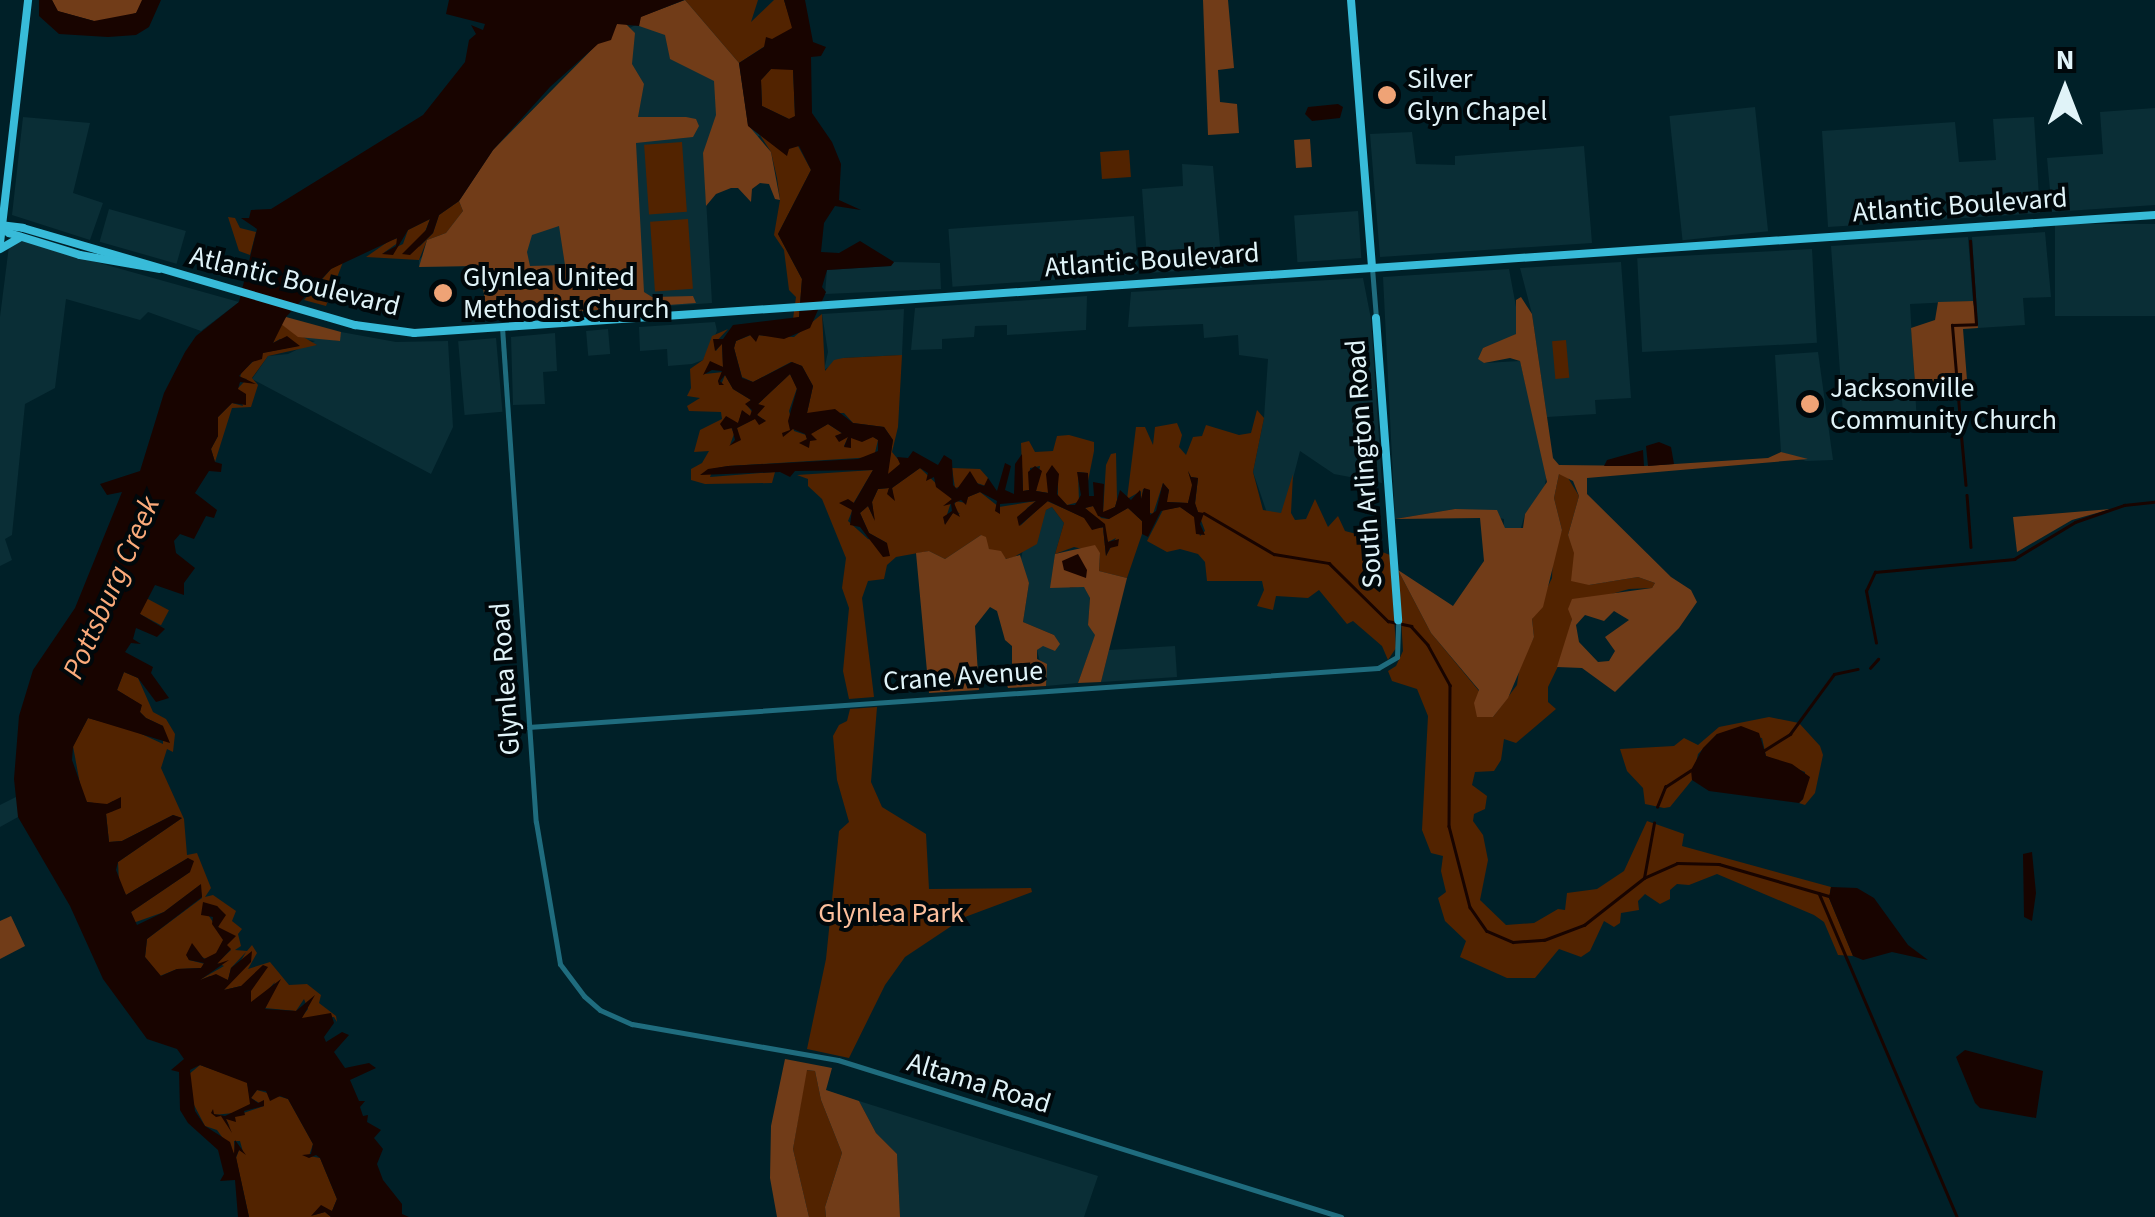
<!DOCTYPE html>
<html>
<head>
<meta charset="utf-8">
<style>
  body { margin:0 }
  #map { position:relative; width:2155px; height:1217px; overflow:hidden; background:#002028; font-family:"Source Sans 3",sans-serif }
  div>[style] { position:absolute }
  .built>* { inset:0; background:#0a2e36; transform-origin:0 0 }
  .green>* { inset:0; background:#522300; transform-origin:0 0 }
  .forest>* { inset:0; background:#713c18; transform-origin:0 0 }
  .water>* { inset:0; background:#180400 }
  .stream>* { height:2.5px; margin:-1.25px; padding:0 1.25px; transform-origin:1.25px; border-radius:1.25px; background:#180400 }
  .minor>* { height:5px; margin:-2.5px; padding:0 2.5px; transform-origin:2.5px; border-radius:2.5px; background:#1f6c7e }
  .major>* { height:8px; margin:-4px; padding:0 4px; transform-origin:4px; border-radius:4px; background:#38bbd9 }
  .dots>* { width:28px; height:28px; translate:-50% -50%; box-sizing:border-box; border:5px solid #00080b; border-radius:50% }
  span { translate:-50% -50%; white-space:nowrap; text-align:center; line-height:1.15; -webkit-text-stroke:8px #00080b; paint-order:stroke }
  .poi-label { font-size:28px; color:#e0f3f8 }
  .left { translate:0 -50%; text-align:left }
  .street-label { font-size:28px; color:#e0f3f8 }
  .park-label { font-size:28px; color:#fdc09d }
  .water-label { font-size:30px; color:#fbab7b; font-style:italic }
  .north { position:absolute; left:2015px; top:40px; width:100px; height:100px; -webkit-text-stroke:8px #00080b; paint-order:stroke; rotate:0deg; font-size:28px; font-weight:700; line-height:40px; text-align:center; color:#e0f3f8 }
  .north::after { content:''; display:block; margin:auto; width:35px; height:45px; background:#e0f3f8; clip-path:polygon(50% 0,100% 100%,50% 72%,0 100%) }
</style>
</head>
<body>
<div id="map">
  <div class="built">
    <div style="clip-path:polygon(685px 0,739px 63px,748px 125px,760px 135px,705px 181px,712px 303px,488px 318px,481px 276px,474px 266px,419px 267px,419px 260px,463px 211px,459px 201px,598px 44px)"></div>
    <div style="left:1755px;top:107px;width:125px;height:86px;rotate:84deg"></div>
    <div style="clip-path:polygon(2155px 108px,2155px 205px,2052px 212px,2047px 158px,2103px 154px,2100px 112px)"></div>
    <div style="clip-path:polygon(23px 117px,90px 123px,73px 193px,103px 203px,90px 240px,12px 215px)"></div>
    <div style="clip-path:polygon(2034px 117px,2040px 213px,1828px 227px,1822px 131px,1955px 122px,1959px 162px,1996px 160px,1993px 119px)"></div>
    <div style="clip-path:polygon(1412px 132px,1416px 164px,1455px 165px,1455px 156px,1584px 146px,1592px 243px,1380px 257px,1370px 134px)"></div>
    <div style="clip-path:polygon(1182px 164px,1213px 166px,1222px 268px,1148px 273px,1142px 189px,1183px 186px)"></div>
    <div style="left:109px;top:209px;width:80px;height:34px;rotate:16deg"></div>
    <div style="left:1358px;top:211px;width:47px;height:64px;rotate:86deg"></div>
    <div style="left:1134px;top:216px;width:58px;height:186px;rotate:86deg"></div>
    <div style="left:2155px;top:224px;width:92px;height:100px;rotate:90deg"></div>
    <div style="clip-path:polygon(2045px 232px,2051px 297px,2023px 298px,2025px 325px,1978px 328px,1972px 237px)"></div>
    <div style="clip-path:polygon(1968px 237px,1973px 301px,1910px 304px,1917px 423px,1844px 428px,1831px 246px)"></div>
    <div style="clip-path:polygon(10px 238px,239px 302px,201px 331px,148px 312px,140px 320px,66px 299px,55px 388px,25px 404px,12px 535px,5px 539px,12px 560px,0 566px,0 317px)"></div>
    <div style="left:1812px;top:249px;width:94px;height:175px;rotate:87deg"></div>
    <div style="clip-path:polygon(894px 262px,940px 263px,941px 289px,825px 294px,827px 270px,890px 266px)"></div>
    <div style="clip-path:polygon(1621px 262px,1631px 398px,1595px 400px,1596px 414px,1547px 417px,1532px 314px,1520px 268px)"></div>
    <div style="clip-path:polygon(1509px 269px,1519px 323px,1516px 334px,1502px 344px,1483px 348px,1484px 363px,1520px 361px,1547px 473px,1544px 490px,1525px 514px,1520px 531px,1504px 528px,1504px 519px,1455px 509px,1395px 519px,1383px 277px)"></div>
    <div style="clip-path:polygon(1363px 278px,1371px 319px,1382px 483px,1334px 474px,1300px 451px,1286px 506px,1281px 513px,1267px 513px,1253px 472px,1264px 418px,1268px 359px,1239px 355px,1238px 335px,1204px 338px,1203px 324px,1128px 327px,1131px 292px)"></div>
    <div style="clip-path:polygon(1087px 296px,1086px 330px,1007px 335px,1007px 325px,975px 326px,974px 337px,942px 339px,942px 349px,911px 350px,915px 308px)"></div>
    <div style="clip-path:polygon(904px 309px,902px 355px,843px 358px,824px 370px,828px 352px,822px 314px)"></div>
    <div style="clip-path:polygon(715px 322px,717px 331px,703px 360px,692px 364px,668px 366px,667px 349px,640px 351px,639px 327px)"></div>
    <div style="left:608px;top:329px;width:25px;height:22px;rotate:85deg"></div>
    <div style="clip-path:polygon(341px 332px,396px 342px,448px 341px,453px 427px,431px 474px,252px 379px,268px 356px,288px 354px,315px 341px,303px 339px,306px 335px,339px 341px)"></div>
    <div style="clip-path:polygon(555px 333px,557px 371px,543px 372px,545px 404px,513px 405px,511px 337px)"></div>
    <div style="left:496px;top:338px;width:74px;height:38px;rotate:85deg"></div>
    <div style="clip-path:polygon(1818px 352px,1833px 460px,1806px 461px,1781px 452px,1775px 355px)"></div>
    <div style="clip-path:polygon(1052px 507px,1064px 523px,1055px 554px,1070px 588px,1084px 586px,1090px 598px,1088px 625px,1096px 634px,1078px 683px,1046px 686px,1037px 650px,1054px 635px,1023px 622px,1029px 583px,1020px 564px,1023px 549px,1046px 510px)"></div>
    <div style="clip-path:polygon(1175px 646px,1177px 677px,1101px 682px,1109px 650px)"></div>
    <div style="clip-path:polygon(18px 796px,18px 817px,0 827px,0 805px)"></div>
    <div style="clip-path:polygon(859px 1101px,1098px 1176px,1084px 1217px,900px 1217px,897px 1154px,876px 1133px)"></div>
  </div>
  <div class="green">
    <div style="clip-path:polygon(685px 0,758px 0,751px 22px,774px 0,784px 0,793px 28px,739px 63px)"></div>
    <div style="clip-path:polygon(771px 69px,793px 69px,795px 117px,789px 119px,762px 106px,761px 80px)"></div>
    <div style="clip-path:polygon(760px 135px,779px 147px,798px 146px,811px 170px,778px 234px,802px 279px,799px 317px,793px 319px,796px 297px,789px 290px,784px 250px,774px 235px,780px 200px,777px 178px,771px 152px)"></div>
    <div style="left:682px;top:142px;width:70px;height:38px;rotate:86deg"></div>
    <div style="left:1129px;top:150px;width:27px;height:29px;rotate:86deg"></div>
    <div style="clip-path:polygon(459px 201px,463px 211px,446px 233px,427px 240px,419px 260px,366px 257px,389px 241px,398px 238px,399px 242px,382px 254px,403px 244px,408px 230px,430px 219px,419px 247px,433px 233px,439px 215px)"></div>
    <div style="clip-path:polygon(228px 217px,235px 218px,240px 228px,256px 232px,250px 255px,239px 251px)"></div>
    <div style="left:688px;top:219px;width:70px;height:38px;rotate:86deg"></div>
    <div style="clip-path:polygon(343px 262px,326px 306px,304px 300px,331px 269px)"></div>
    <div style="clip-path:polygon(822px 314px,825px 371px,834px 360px,843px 358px,902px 355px,898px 427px,892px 452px,901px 463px,893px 473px,887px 474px,893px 440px,884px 427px,853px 423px,844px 413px,807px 413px,813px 386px,802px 366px,791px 362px,753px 382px,742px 377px,734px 348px,736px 341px,751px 335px,794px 337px)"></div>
    <div style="clip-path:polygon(281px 324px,317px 345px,268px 356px,252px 378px,258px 385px,251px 407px,232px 408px,215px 462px,211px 449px,218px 436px,218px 417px,232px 403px,243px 406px,237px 389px,247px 379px,240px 378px,241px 373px,262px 353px,297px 346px,280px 339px,273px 343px)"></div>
    <div style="clip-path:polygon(728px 329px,714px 344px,716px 351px,722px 343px,723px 367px,714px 364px,705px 374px,723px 372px,718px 381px,721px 385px,725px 375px,733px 389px,751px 400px,746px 404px,753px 413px,750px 416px,742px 411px,738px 424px,726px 417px,723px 429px,731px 427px,734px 434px,730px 445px,738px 438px,737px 428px,756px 418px,766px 421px,757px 415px,761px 408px,757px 405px,790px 374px,797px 388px,789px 411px,794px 431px,806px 435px,808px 444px,810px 434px,828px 424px,843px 434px,835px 436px,848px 437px,844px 446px,851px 446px,851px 438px,873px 437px,878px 440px,874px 457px,728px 466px,713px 469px,710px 477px,775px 472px,772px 483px,705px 484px,691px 480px,691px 469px,702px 463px,709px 451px,694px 452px,700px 430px,722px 419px,721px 412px,689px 411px,687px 406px,700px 398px,687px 396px,691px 388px,690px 369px,703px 360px,712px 336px)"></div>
    <div style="left:1566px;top:340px;width:38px;height:14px;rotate:85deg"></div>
    <div style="clip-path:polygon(1257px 410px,1264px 418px,1253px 472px,1263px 510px,1281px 513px,1293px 474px,1291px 513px,1295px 520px,1306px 519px,1315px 499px,1328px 527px,1338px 516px,1345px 531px,1360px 535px,1372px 548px,1390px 555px,1396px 648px,1388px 660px,1382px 646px,1353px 621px,1347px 624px,1319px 590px,1308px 598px,1276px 596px,1273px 610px,1257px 606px,1264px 590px,1262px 581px,1207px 581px,1205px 562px,1198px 554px,1180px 549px,1167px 552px,1147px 541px,1163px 510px,1180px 507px,1195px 517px,1200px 536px,1205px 531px,1195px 504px,1198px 478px,1191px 477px,1188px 471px,1193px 485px,1188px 503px,1166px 502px,1169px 490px,1163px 483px,1153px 514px,1148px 512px,1150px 490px,1143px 489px,1141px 502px,1141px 491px,1127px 499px,1136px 427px,1145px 427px,1153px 445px,1155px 427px,1177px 423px,1182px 435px,1179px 447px,1186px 455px,1193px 437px,1202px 436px,1206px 425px,1239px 435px,1251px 433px)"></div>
    <div style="clip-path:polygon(1069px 435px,1094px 442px,1094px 451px,1087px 486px,1088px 473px,1078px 472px,1079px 502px,1067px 505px,1058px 496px,1058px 477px,1048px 477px,1049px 493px,1036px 491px,1040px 466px,1030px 468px,1029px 490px,1023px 491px,1021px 443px,1029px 441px,1035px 452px,1053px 451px,1057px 436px)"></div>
    <div style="clip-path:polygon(1116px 453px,1117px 500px,1115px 507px,1103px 513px,1106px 465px,1111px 454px)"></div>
    <div style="clip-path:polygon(920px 468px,952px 499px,944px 524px,953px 513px,960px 514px,953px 508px,956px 501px,966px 503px,968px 497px,980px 492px,999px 507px,1036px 501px,1027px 508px,1020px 526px,1047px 501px,1085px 518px,1090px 525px,1103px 528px,1106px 556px,1116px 538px,1108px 542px,1101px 523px,1085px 508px,1093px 506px,1101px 518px,1108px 519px,1128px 508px,1142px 521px,1142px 534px,1127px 578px,1099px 571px,1100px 553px,1074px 547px,1055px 554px,1064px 523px,1052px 507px,1046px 510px,1037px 544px,1014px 557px,1007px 559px,989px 549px,981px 535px,945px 559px,929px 551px,896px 557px,887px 565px,884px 579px,868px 581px,862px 598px,874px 697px,849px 699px,843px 671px,849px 608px,842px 588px,846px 558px,822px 499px,808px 486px,808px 479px,797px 475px,873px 470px,853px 504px,849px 500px,852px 511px,848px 521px,868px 539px,887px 543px,869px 533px,860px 513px,868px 506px,874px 519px,872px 502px,878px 489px,889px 488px,888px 494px,893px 494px,892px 488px)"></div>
    <div style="clip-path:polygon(952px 468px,980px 469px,988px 478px,986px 486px,977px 483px,955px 488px)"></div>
    <div style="clip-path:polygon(1565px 473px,1579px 496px,1568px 535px,1589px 585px,1638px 577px,1655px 583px,1652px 588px,1629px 589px,1594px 599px,1572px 619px,1564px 654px,1548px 687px,1548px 702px,1556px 709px,1516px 743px,1504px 739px,1501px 760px,1494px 771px,1475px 772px,1472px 785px,1487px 796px,1485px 809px,1474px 814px,1473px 821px,1483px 835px,1488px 860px,1480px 900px,1506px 925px,1534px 923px,1558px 909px,1565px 910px,1567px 893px,1597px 889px,1624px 871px,1647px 821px,1684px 834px,1682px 846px,1831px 887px,1829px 898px,1853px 956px,1838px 955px,1824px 922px,1814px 915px,1717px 874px,1689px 885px,1677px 884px,1670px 890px,1670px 899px,1660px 904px,1645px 894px,1638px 901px,1639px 910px,1621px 913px,1620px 923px,1614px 927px,1604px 921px,1590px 951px,1581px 957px,1559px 949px,1535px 978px,1507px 978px,1460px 957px,1466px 941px,1445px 921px,1438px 898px,1446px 892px,1441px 871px,1443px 856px,1431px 853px,1422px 830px,1428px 716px,1417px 689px,1392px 681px,1388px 671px,1396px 666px,1403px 651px,1398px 570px,1431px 633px,1479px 691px,1493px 717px,1517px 685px,1520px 664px,1534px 637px,1532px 619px,1552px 578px,1553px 552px,1562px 530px,1554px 498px,1559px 474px)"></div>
    <div style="left:146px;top:598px;width:26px;height:17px;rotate:28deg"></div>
    <div style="clip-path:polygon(124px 672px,138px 678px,153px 712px,166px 719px,175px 734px,173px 752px,167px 749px,161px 768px,184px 819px,187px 855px,197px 853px,211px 888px,205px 897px,213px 895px,236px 911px,232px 921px,242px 929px,238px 934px,241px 946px,235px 950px,247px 951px,252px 945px,257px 953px,248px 969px,270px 962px,289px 985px,307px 984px,321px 995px,319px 1003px,336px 1016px,337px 1022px,334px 1017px,305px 1020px,301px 1018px,308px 1009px,304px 999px,296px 1011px,265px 1008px,275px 982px,257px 1002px,251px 1003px,251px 991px,241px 986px,224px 990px,246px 952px,231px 968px,228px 980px,210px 976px,196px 982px,224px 966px,217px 963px,231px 950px,226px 946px,227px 934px,218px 927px,223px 914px,217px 906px,207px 913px,224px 939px,217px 953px,208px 960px,192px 952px,187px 955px,189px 960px,205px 964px,201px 968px,177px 969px,160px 976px,145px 957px,147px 939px,202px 898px,200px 885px,164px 912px,133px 923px,131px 912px,190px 872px,188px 858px,126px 895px,119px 882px,118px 862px,182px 818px,173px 815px,122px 841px,109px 842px,106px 813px,113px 811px,113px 801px,107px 805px,87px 802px,82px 795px,73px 746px,88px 718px,133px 730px,163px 744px,163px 726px,146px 718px,140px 712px,141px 705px,117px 690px)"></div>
    <div style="clip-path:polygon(877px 707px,871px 782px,882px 807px,926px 834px,929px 889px,1031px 888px,1032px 892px,965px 917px,905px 957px,885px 985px,849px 1058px,807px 1049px,826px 959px,839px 831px,849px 822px,837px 780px,833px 736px,839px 725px,847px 721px,850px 709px)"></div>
    <div style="clip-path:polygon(1769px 717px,1799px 723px,1820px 746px,1823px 755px,1815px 793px,1805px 805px,1799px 803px,1803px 799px,1805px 772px,1766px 756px,1762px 738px,1717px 734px,1698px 754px,1692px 780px,1670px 807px,1664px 808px,1645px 804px,1643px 788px,1627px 771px,1620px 749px,1674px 746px,1684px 738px,1698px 745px,1719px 727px)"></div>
    <div style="clip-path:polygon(200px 1065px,247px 1082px,251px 1104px,234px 1113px,213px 1115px,221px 1115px,230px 1127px,226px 1119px,264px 1106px,251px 1098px,257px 1090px,288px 1099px,313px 1144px,309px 1156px,320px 1158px,337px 1199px,332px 1211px,318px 1210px,314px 1215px,325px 1212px,331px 1217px,249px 1217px,236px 1158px,239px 1150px,243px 1152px,240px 1141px,234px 1141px,235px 1155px,217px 1130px,205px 1126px,193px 1103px,188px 1075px)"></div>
    <div style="clip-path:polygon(806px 1070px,815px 1071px,821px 1100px,842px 1153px,825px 1207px,826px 1217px,809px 1217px,793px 1149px)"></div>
  </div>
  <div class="forest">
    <div style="clip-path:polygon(52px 0,142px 0,143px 5px,136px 13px,113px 21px,94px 21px,57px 11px)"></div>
    <div style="clip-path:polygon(685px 0,739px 63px,748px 125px,771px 152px,780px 200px,775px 199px,769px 184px,760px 183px,752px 189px,751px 202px,738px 188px,731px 188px,716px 194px,706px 206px,703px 153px,716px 115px,714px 81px,670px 59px,665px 35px,639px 26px,640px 17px)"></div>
    <div style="clip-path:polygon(1203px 0,1228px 0,1234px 68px,1218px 70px,1220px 102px,1237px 104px,1239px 133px,1208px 135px)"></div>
    <div style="clip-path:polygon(evenodd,617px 24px,626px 24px,635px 33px,632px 64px,644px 84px,638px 117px,686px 117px,696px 119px,699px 126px,693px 137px,636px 143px,644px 292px,652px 297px,693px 296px,696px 303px,488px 318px,481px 276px,474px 266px,419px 267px,427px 240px,446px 233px,463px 211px,459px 201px,493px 150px,617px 24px,559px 226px,565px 265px,530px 266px,527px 252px,532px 235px,559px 226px)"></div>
    <div style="left:1310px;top:139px;width:28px;height:16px;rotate:86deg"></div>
    <div style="clip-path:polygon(evenodd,1521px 297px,1532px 314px,1553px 458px,1559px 465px,1644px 466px,1768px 458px,1781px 452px,1808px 459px,1587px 478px,1587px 494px,1671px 577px,1691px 590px,1697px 602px,1679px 628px,1615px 692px,1582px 668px,1557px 667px,1572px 619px,1568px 609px,1572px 599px,1652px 588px,1655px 583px,1638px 577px,1589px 585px,1571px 581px,1574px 553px,1568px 535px,1579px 496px,1573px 481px,1559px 474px,1554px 498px,1562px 530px,1543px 607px,1532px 619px,1534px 637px,1508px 698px,1493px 717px,1477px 717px,1474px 703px,1479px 690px,1431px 633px,1398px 570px,1453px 606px,1484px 561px,1480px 518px,1395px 519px,1455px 509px,1497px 510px,1505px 528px,1523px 528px,1525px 514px,1547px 482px,1520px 361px,1510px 358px,1484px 363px,1478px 359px,1483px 348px,1516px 334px,1516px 300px,1521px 297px,1614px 611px,1629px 620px,1605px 637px,1615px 651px,1609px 661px,1598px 662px,1579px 642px,1576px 625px,1585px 615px,1604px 621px,1614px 611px)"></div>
    <div style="clip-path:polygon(1973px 301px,1978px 328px,1963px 329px,1968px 393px,1916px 397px,1911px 328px,1935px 320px,1938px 302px)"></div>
    <div style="clip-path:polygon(286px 317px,341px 332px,340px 341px,298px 337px,281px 324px)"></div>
    <div style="clip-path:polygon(2111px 509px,2072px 520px,2017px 552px,2013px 517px)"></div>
    <div style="clip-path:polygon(981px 535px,986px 537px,989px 549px,1001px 551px,1006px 559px,1020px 555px,1029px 583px,1023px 622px,1054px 635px,1060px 644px,1055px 651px,1043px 646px,1037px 650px,1037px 659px,1047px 664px,1046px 686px,1008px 688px,1004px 676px,1012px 671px,1012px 646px,1005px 640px,997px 611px,990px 607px,975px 626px,979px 690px,929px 693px,916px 553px,929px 551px,945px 559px)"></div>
    <div style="clip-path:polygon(1095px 545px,1100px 553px,1099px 571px,1127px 578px,1101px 682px,1078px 683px,1095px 635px,1088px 625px,1090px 598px,1084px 587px,1050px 588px,1055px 554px)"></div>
    <div style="clip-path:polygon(11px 916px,25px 946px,0 959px,0 921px)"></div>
    <div style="clip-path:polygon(785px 1059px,832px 1068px,826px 1090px,859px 1101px,876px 1133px,897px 1154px,900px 1217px,826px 1217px,825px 1207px,842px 1153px,821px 1100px,815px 1071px,807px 1070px,793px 1149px,809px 1217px,777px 1217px,770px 1178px,771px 1126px)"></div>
  </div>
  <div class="water">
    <div style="clip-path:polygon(39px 0,52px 0,58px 11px,94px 21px,136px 13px,142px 0,161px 0,149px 27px,136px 35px,108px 37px,59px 34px,39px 16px)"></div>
    <div style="clip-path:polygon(449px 0,684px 0,641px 17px,639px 26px,617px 24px,611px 40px,598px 44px,550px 87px,493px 150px,459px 201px,439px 215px,433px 233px,410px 255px,402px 254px,426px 230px,430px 219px,408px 230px,393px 255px,382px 254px,396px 246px,397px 238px,331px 269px,286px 317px,273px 343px,287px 336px,300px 346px,263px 353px,262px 359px,252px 362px,239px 376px,256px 384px,240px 382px,238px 389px,246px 394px,246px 405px,232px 403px,218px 417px,218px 436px,211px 449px,215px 462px,222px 464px,221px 472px,209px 471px,195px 493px,217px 510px,214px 518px,206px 516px,194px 539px,180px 534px,174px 541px,176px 553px,195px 568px,184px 583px,184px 595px,155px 585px,140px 614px,165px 629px,157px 637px,136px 628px,133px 639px,141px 644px,131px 643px,125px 652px,153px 667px,151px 673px,169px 698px,156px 702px,138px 678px,124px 672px,117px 690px,142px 705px,140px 712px,146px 718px,163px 726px,170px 743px,88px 718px,73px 747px,72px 760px,87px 802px,107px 804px,121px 797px,121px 808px,106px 814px,109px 842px,122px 841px,173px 815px,182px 818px,118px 862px,116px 870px,126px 895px,188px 858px,194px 861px,190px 872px,131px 912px,137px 925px,164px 912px,201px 884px,202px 897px,147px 939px,145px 957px,161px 976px,177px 969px,201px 968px,204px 963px,189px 960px,186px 955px,192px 943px,204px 959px,216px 953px,223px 940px,212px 924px,213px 917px,201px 915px,203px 902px,217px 906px,226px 915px,218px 927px,236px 936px,227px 945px,231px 949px,217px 964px,229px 960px,200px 980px,216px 974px,228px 980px,231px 968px,252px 951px,251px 962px,224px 990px,241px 986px,263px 965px,268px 967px,251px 991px,251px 1002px,281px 979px,265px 1009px,296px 1011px,315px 995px,302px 1018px,331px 1013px,334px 1023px,324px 1037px,326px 1042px,342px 1032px,349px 1035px,334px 1052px,345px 1068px,369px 1063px,376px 1068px,350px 1080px,359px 1101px,365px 1101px,360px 1107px,363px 1116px,368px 1115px,367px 1122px,381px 1130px,374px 1138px,383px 1149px,377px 1164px,383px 1180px,402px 1204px,402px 1214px,409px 1217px,331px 1217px,325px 1212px,311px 1216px,321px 1205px,332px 1211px,337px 1199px,320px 1158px,316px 1155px,309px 1158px,302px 1155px,311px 1154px,313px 1144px,288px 1099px,280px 1096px,270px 1101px,266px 1091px,257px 1090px,251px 1098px,258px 1103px,264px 1100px,264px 1106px,244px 1111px,245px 1115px,235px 1117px,236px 1122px,226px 1119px,232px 1133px,221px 1116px,216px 1117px,211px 1113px,213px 1109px,214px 1114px,225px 1116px,250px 1104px,247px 1083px,200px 1065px,190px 1070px,195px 1111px,205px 1126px,230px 1142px,234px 1154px,235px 1140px,246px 1155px,239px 1150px,236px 1157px,249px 1217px,238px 1217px,235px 1180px,220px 1181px,224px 1174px,218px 1150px,188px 1123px,180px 1110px,179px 1072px,171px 1070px,184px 1059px,177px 1049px,147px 1039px,103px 979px,70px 906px,18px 817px,14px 779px,19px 716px,33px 670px,75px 608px,122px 492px,107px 495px,100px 484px,140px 471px,164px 393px,185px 352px,196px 336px,239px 302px,257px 229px,241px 218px,249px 218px,251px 210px,271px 209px,423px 115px,465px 62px,469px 40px,476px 34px,471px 25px,483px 30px,485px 24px,446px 14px)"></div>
    <div style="clip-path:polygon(evenodd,784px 0,805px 0,813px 42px,826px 47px,821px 56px,811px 57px,812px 113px,832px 142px,841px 164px,839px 200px,861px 210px,835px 206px,824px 223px,821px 252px,839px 253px,860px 241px,894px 262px,891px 266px,827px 270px,822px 287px,826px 292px,810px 328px,784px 339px,759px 335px,756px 342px,750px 335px,736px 341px,734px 348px,742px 378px,753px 382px,792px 362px,802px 366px,813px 386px,807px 413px,835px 409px,853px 423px,884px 427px,893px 440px,888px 474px,900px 464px,897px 457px,908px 458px,913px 451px,938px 465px,944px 455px,952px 460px,953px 485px,957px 489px,970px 471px,978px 484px,984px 486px,988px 478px,997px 491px,1005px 463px,1011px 466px,1005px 490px,1014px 494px,1015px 464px,1022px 454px,1023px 491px,1029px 490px,1028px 472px,1035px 466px,1042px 471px,1036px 491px,1048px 493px,1046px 474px,1052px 465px,1059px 474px,1057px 494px,1067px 505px,1075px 505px,1081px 495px,1077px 472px,1088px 473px,1089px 496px,1094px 496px,1093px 482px,1104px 484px,1103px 512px,1115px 507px,1120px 490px,1131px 500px,1140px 490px,1141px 499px,1144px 488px,1150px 490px,1150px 515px,1156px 511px,1163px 483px,1169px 490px,1167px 502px,1188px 503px,1192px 485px,1188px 471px,1191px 477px,1198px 478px,1195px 503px,1198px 512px,1204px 513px,1200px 524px,1205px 535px,1196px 534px,1194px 517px,1180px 507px,1161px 511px,1148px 537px,1142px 534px,1142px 521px,1128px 508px,1109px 519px,1098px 516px,1093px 506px,1085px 508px,1105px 524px,1108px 542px,1119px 539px,1118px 546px,1110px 548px,1106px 556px,1103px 527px,1092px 530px,1084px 518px,1048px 501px,1019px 526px,1017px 517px,1036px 501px,1000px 504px,1000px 514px,995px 511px,997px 501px,980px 492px,968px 497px,966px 505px,961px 500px,954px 503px,960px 517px,953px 513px,945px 525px,943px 517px,952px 511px,951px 504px,943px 506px,952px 499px,936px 487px,934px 477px,926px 481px,928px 473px,920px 468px,892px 488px,895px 501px,887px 494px,889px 488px,878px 489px,872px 502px,875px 521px,868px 506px,860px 513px,869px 533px,887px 543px,890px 556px,883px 557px,860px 527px,850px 525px,852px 510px,839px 503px,848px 499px,854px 503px,873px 470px,795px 471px,790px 477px,780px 472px,700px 475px,708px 469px,728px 466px,858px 459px,878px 451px,878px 440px,873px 437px,862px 442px,851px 438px,851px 448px,844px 447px,848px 437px,839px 442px,835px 436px,842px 433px,828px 424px,811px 434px,817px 440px,810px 441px,809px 448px,799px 443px,807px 439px,805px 434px,793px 429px,783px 437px,782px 433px,790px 430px,788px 421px,797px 389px,790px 374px,758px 404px,765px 406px,757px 415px,766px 421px,759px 425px,755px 419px,737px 428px,741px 440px,729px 446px,735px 440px,732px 428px,724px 430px,720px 424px,726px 416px,738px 423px,742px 410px,750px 416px,752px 410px,745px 404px,751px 400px,733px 389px,725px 375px,720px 381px,724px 385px,719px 385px,718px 381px,722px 371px,712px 370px,703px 375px,710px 361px,723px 367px,722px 344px,715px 351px,713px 339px,723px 339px,733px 325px,799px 317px,802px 279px,778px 234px,811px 170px,799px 146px,789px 149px,787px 156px,748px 126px,739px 63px,764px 47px,766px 37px,772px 39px,792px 28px,784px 0,771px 69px,793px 70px,795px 116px,789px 119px,762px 106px,761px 80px,771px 69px)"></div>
    <div style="clip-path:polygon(1338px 104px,1343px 107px,1340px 118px,1312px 121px,1305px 114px,1308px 107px)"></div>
    <div style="clip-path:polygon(1659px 442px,1671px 447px,1674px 464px,1648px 466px,1646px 446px)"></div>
    <div style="clip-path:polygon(1643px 450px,1644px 466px,1604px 466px,1607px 460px)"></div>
    <div style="clip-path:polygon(1078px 554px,1087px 570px,1086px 578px,1064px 570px,1062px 561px)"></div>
    <div style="clip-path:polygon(1741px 726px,1759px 733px,1766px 756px,1792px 764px,1810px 777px,1803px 799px,1799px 803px,1709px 791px,1692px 780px,1691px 770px,1703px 748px,1717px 734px)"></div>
    <div style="clip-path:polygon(2032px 852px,2036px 893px,2032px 921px,2024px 917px,2023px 854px)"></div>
    <div style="clip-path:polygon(1831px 887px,1857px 888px,1874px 898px,1908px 945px,1928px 960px,1892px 952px,1863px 960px,1853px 956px,1829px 898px)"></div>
    <div style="clip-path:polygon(1965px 1050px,2043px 1071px,2036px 1118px,1980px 1108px,1975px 1103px,1956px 1057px)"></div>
  </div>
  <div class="stream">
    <div style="left:1960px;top:421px;width:96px;rotate:-94.8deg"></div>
    <div style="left:1952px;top:325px;width:24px;rotate:-2deg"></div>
    <div style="left:1976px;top:324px;width:83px;rotate:-94.1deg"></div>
    <div style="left:1961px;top:430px;width:55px;rotate:84.8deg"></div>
    <div style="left:1967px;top:495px;width:52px;rotate:85.6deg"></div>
    <div style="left:1204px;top:513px;width:81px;rotate:30.4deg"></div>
    <div style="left:1274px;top:554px;width:56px;rotate:9.3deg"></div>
    <div style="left:1329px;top:563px;width:83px;rotate:44.5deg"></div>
    <div style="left:1388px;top:621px;width:24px;rotate:12deg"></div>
    <div style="left:1411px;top:626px;width:25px;rotate:48deg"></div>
    <div style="left:1428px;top:645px;width:46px;rotate:61.2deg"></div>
    <div style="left:1450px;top:685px;width:141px;rotate:90.4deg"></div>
    <div style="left:1449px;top:826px;width:84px;rotate:75.5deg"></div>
    <div style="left:1470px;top:907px;width:29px;rotate:55deg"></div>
    <div style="left:1487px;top:931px;width:28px;rotate:23deg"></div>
    <div style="left:1513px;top:942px;width:31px;rotate:-4deg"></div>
    <div style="left:1544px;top:940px;width:43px;rotate:-20.6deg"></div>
    <div style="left:1584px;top:925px;width:76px;rotate:-38.1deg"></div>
    <div style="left:1644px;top:878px;width:56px;rotate:-79.7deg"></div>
    <div style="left:1876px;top:643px;width:53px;rotate:-100.9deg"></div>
    <div style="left:1866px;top:591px;width:21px;rotate:-65deg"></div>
    <div style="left:1875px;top:572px;width:140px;rotate:-5.3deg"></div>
    <div style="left:2014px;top:559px;width:71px;rotate:-31.2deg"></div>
    <div style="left:2075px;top:522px;width:52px;rotate:-19.1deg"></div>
    <div style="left:2124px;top:505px;width:31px;rotate:-6deg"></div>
    <div style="left:1870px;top:668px;width:12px;rotate:-48deg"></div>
    <div style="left:1763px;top:751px;width:32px;rotate:-32deg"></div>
    <div style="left:1790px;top:734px;width:74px;rotate:-53.7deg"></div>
    <div style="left:1834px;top:674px;width:24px;rotate:-12deg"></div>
    <div style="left:1657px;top:807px;width:22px;rotate:-68deg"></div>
    <div style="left:1665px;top:787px;width:31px;rotate:-33deg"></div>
    <div style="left:1644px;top:878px;width:36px;rotate:-24deg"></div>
    <div style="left:1677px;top:863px;width:42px;rotate:1.4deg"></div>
    <div style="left:1719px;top:864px;width:115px;rotate:16.2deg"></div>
    <div style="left:1819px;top:893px;width:352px;rotate:66.9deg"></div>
  </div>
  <div class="minor">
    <div style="left:1372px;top:268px;width:50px;rotate:85.4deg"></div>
    <div style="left:502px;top:327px;width:496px;rotate:86.1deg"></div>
    <div style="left:536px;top:822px;width:144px;rotate:80.4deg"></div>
    <div style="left:560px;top:964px;width:40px;rotate:53deg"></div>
    <div style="left:584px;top:996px;width:21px;rotate:41deg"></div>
    <div style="left:600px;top:1010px;width:35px;rotate:24deg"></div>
    <div style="left:632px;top:1024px;width:209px;rotate:9.9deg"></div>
    <div style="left:838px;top:1060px;width:527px;rotate:17.33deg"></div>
    <div style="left:528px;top:727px;width:852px;rotate:-3.97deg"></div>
    <div style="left:1378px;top:668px;width:22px;rotate:-30deg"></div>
    <div style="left:1397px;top:657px;width:37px;rotate:-88deg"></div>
  </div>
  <div class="major">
    <div style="left:1351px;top:0;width:269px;rotate:85.5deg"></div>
    <div style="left:0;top:225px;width:23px;rotate:7deg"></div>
    <div style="left:23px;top:228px;width:346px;rotate:16.3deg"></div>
    <div style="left:355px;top:325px;width:60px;rotate:7.7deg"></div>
    <div style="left:414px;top:333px;width:1745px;rotate:-3.88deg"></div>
    <div style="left:2px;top:226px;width:10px;rotate:45deg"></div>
    <div style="left:9px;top:233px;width:74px;rotate:17.2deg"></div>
    <div style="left:80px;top:255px;width:80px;rotate:10deg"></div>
    <div style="left:0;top:243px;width:245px;rotate:-83.4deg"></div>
    <div style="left:0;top:249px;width:24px;rotate:-30deg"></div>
    <div style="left:1376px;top:318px;width:303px;rotate:85.8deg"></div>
  </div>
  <div class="dots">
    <div style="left:1387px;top:95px;background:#efa376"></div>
    <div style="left:443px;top:293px;background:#efa376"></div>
    <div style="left:1810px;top:404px;background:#efa376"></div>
  </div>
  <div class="poi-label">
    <span class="left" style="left:1407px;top:95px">Silver<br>Glyn Chapel</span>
    <span class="left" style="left:463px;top:293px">Glynlea United<br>Methodist Church</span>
    <span class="left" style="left:1830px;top:404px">Jacksonville<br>Community Church</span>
  </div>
  <div class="street-label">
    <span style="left:1960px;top:205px;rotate:-4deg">Atlantic Boulevard</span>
    <span style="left:1152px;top:260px;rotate:-4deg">Atlantic Boulevard</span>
    <span style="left:295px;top:281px;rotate:14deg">Atlantic Boulevard</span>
    <span style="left:1364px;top:464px;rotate:-94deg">South Arlington Road</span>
    <span style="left:963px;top:676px;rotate:-4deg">Crane Avenue</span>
    <span style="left:505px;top:679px;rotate:-94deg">Glynlea Road</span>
    <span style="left:979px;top:1083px;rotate:17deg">Altama Road</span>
  </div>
  <div class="park-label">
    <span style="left:891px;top:913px">Glynlea Park</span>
  </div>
  <div class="water-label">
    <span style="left:112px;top:588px;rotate:-66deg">Pottsburg Creek</span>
  </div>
  <div class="north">N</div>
</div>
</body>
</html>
